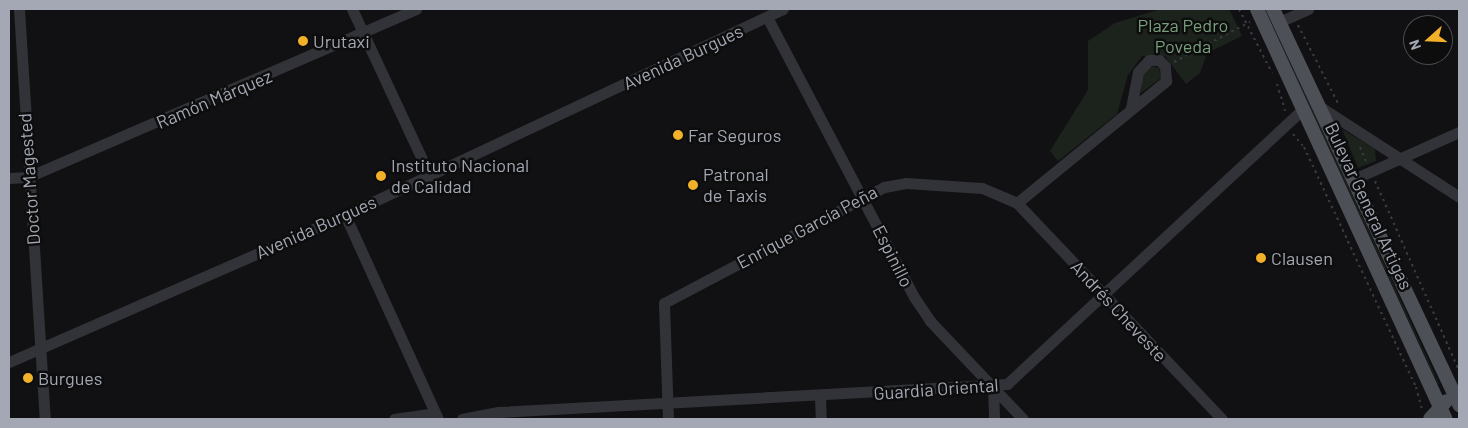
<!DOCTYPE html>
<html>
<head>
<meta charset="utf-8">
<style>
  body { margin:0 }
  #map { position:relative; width:1468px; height:428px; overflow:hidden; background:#111113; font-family:Barlow,sans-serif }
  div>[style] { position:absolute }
  .green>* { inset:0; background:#1c231d }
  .path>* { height:2px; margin-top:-1px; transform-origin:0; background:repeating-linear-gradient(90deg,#383a3f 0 2.5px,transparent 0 6.5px) }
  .minor>* { height:11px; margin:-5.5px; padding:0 5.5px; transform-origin:5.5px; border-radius:5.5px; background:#323338 }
  .major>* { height:14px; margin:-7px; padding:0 7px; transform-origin:7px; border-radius:7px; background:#4e5057 }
  .dots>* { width:14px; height:14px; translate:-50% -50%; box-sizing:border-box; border:2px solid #0d0d0e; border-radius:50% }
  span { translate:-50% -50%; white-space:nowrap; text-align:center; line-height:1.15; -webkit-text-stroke:5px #0d0d0e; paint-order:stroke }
  .park-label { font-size:18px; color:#799f7c }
  .poi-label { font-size:18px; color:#a3a8b4 }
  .left { translate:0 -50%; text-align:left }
  .street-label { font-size:18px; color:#a3a8b4 }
  .frame { position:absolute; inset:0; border:10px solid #a3a8b4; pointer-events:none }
  .north { position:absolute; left:1403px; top:15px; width:50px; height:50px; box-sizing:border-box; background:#0d0d0e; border:1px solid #494b50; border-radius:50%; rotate:250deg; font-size:14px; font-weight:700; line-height:20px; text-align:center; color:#a3a8b4 }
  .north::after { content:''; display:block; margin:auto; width:18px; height:22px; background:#f3b129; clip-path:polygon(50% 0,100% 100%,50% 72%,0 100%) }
</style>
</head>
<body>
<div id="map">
  <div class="green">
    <div style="clip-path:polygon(1161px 9px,1229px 9px,1242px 36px,1207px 53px,1200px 73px,1186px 84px,1165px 56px,1142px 56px,1128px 75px,1117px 114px,1058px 161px,1050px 151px,1088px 90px,1088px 41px,1115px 23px)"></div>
    <div style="clip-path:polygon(1265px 9px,1305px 92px,1439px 384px,1438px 384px)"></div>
    <div style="clip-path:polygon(1150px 66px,1159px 68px,1161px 78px,1141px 93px,1142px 75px)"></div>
    <div style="clip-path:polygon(1342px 129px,1375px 149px,1376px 161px,1358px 168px)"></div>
  </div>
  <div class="path">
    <div style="left:1239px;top:9px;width:72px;rotate:62.7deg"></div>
    <div style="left:1298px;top:25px;width:90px;rotate:62.9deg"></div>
    <div style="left:1174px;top:62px;width:86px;rotate:-27.8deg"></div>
    <div style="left:1277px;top:84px;width:28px;rotate:73deg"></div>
    <div style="left:1293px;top:134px;width:17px;rotate:50deg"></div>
    <div style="left:1304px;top:147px;width:265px;rotate:65deg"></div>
    <div style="left:1416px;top:387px;width:23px;rotate:75deg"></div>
    <div style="left:1360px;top:147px;width:15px;rotate:67deg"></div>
    <div style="left:1375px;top:181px;width:208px;rotate:66.1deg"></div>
  </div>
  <div class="minor">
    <div style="left:19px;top:9px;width:411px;rotate:86.4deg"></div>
    <div style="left:352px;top:9px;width:184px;rotate:65deg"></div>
    <div style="left:767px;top:17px;width:316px;rotate:62.3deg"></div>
    <div style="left:914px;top:297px;width:29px;rotate:56deg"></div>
    <div style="left:930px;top:321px;width:135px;rotate:46.5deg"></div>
    <div style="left:1279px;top:22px;width:32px;rotate:-24deg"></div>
    <div style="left:1319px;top:106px;width:167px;rotate:33deg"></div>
    <div style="left:9px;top:178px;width:19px;rotate:-3deg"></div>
    <div style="left:28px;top:177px;width:423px;rotate:-23.4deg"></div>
    <div style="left:1354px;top:179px;width:115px;rotate:-24.1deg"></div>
    <div style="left:1017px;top:203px;width:298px;rotate:46.5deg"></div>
    <div style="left:345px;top:215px;width:224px;rotate:65.5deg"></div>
    <div style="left:9px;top:362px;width:367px;rotate:-23.6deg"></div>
    <div style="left:345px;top:215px;width:484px;rotate:-25.2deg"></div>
    <div style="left:993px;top:387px;width:32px;rotate:88deg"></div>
    <div style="left:820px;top:396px;width:23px;rotate:88deg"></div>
    <div style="left:394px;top:419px;width:41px;rotate:-8.3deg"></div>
    <div style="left:462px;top:419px;width:38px;rotate:-11deg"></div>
    <div style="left:499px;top:412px;width:509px;rotate:-3.15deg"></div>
    <div style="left:1007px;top:384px;width:404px;rotate:-42.9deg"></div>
    <div style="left:668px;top:419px;width:116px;rotate:-92deg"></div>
    <div style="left:664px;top:303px;width:249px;rotate:-27.8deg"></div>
    <div style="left:884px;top:187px;width:22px;rotate:-10deg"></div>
    <div style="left:906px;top:183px;width:76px;rotate:3.8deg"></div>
    <div style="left:982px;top:188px;width:38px;rotate:23deg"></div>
    <div style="left:1017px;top:203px;width:193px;rotate:-39.3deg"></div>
    <div style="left:1166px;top:81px;width:15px;rotate:-94deg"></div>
    <div style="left:1165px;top:66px;width:8px;rotate:-135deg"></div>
    <div style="left:1159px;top:60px;width:10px;rotate:180deg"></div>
    <div style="left:1149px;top:60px;width:16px;rotate:133deg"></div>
    <div style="left:1138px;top:72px;width:36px;rotate:101deg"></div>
  </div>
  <div class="major">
    <div style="left:1257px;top:9px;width:451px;rotate:65.3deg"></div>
    <div style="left:1273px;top:9px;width:438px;rotate:64.8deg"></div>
    <div style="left:1430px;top:419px;width:24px;rotate:-48deg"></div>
  </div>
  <div class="dots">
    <div style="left:303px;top:41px;background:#f3b129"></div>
    <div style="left:678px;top:135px;background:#f3b129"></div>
    <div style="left:381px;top:176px;background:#f3b129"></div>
    <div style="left:693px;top:185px;background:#f3b129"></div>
    <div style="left:1261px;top:258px;background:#f3b129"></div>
    <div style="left:28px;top:378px;background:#f3b129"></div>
  </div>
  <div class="park-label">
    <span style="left:1183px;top:36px">Plaza Pedro<br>Poveda</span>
  </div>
  <div class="poi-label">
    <span class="left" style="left:313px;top:41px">Urutaxi</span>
    <span class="left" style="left:688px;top:135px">Far Seguros</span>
    <span class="left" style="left:391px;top:176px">Instituto Nacional<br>de Calidad</span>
    <span class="left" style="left:703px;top:185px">Patronal<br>de Taxis</span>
    <span class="left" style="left:1271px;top:258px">Clausen</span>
    <span class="left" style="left:38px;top:378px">Burgues</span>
  </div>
  <div class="street-label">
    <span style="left:683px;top:57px;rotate:-25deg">Avenida Burgues</span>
    <span style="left:214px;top:99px;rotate:-23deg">Ramón Márquez</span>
    <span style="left:29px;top:179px;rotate:-94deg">Doctor Magested</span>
    <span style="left:1369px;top:206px;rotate:65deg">Bulevar General Artigas</span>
    <span style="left:316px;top:227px;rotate:-24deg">Avenida Burgues</span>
    <span style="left:807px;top:227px;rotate:-28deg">Enrique García Peña</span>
    <span style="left:893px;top:256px;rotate:63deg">Espinillo</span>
    <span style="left:1119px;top:311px;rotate:47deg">Andrés Cheveste</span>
    <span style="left:936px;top:389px;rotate:-4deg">Guardia Oriental</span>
  </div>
  <div class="frame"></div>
  <div class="north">N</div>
</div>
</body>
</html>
